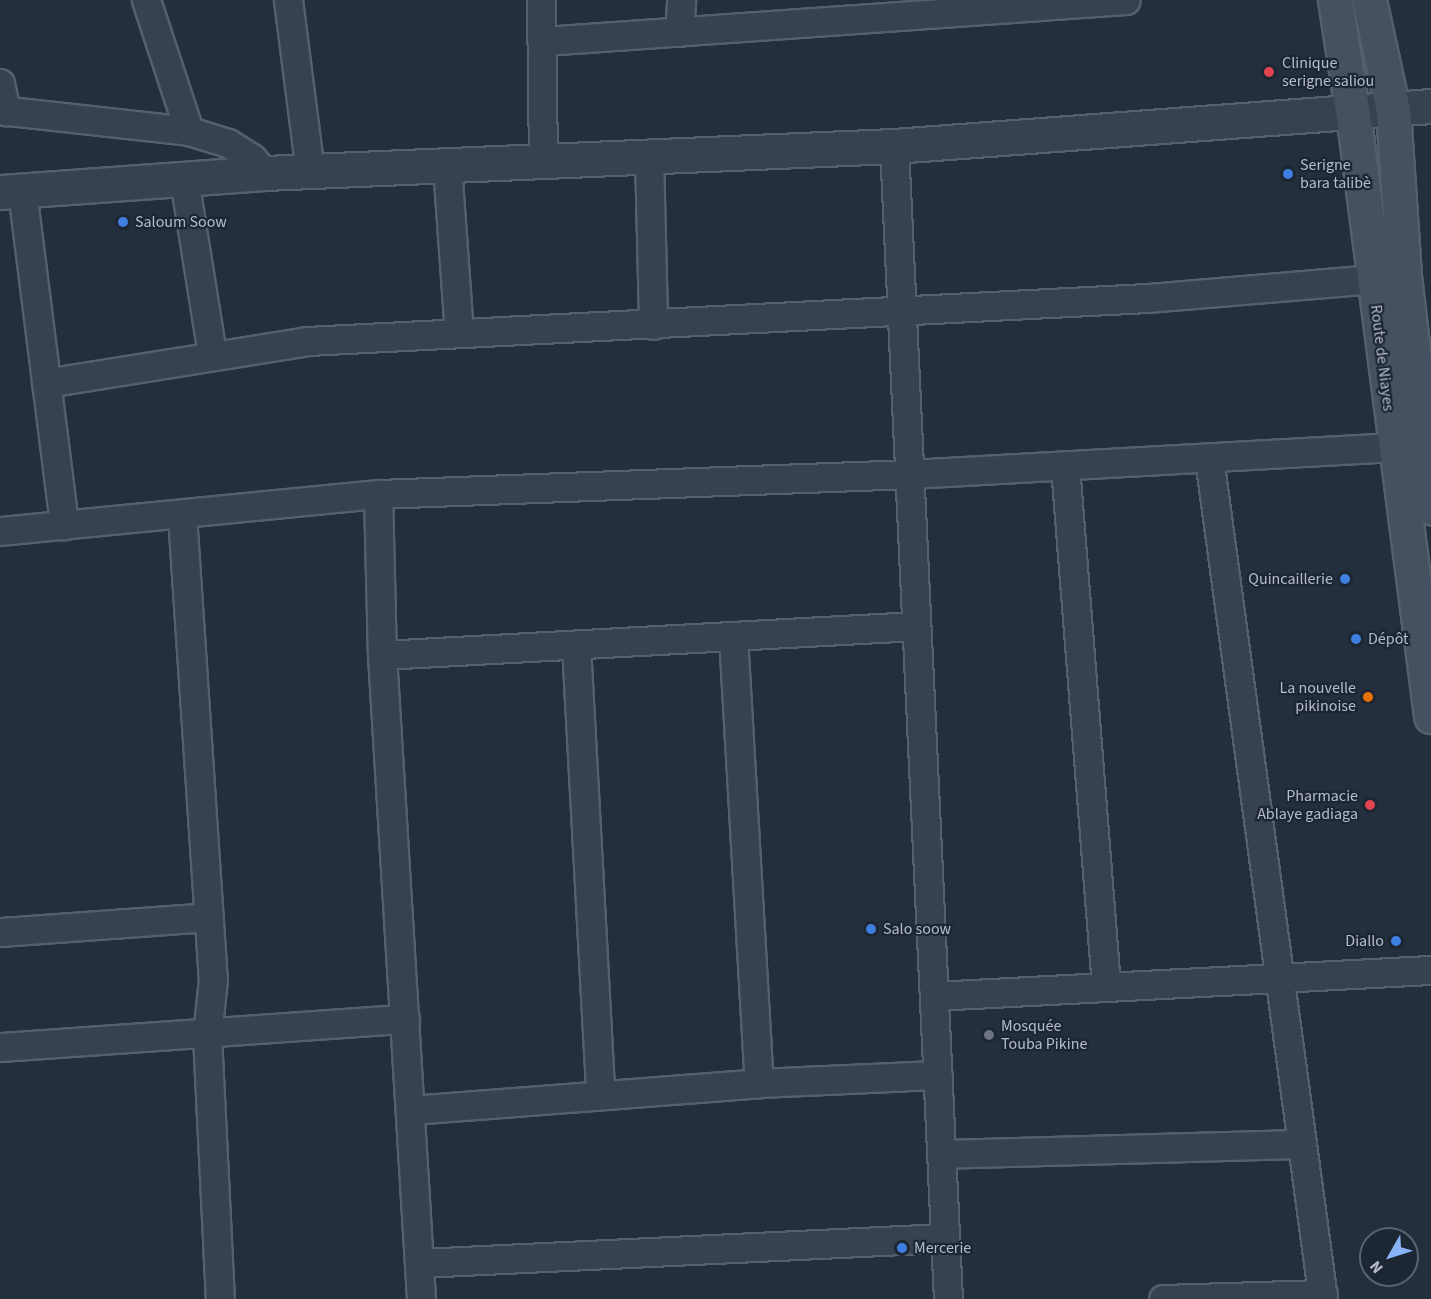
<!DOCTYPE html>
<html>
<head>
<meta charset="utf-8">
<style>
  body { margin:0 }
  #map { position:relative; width:1431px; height:1299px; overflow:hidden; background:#242f3e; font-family:"Source Sans 3",sans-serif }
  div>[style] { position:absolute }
  .roads { filter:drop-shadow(2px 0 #565f6c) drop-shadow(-2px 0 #565f6c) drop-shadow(0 2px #565f6c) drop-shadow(0 -2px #565f6c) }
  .minor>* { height:27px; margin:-13.5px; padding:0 13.5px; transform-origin:13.5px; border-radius:13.5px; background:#38414e }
  .tertiary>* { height:33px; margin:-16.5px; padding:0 16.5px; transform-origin:16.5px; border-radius:16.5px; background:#38414e }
  .secondary>* { height:33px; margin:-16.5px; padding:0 16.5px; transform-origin:16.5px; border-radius:16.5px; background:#465061 }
  .dots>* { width:16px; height:16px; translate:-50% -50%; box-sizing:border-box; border:3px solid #1d2633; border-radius:50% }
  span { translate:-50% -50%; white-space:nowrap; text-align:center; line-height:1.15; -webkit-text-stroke:4.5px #1d2633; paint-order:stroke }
  .poi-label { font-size:16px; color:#b4bcc9 }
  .left { translate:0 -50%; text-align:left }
  .right { translate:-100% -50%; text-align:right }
  .street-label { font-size:16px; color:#b4bcc9 }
  .north { position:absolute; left:1359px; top:1227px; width:60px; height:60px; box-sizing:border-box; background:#1d2633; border:2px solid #59626f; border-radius:50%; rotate:231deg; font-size:16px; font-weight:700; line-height:24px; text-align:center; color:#b4bcc9 }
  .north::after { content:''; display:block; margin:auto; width:21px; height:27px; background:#8ab4f8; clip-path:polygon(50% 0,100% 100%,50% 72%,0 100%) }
</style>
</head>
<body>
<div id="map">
  <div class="roads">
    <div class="minor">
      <div style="left:146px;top:0;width:138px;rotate:71.8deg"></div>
      <div style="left:288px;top:0;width:173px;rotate:82.7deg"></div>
      <div style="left:541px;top:0;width:161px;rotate:89.3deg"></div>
      <div style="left:679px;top:32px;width:32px;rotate:-86deg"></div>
      <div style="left:544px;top:41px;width:583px;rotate:-4.03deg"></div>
      <div style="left:0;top:83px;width:29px;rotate:78deg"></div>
      <div style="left:0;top:110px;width:190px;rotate:6.3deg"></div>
      <div style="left:189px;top:131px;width:41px;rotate:17.1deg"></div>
      <div style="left:228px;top:143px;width:28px;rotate:32deg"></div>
      <div style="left:252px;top:158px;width:20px;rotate:49deg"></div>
      <div style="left:894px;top:146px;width:1154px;rotate:87.32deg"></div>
      <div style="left:649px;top:156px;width:169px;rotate:88.6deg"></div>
      <div style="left:447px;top:166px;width:167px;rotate:85.9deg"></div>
      <div style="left:184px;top:179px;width:177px;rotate:80.9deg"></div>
      <div style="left:22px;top:191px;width:337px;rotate:82.8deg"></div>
      <div style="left:46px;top:383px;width:264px;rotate:-9.1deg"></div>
      <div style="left:307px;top:341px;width:842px;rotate:-2.93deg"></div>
      <div style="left:1148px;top:298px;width:225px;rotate:-4.8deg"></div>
      <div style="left:1209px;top:458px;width:849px;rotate:82.28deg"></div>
      <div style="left:1065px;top:466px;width:522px;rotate:85.49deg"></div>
      <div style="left:378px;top:494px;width:161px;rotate:88.6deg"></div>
      <div style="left:382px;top:655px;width:645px;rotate:86.53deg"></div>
      <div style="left:182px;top:515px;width:465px;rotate:86.2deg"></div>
      <div style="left:213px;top:979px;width:56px;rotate:96.1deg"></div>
      <div style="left:207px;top:1035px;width:264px;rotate:87.2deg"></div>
      <div style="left:0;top:531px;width:380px;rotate:-5.6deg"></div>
      <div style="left:378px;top:494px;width:532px;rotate:-2.15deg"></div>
      <div style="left:910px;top:474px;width:485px;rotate:-3.2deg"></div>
      <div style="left:733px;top:636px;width:448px;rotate:86.7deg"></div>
      <div style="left:576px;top:645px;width:451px;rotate:86.9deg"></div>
      <div style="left:382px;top:655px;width:535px;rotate:-3.11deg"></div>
      <div style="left:0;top:932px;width:209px;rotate:-4.1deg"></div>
      <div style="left:934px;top:996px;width:498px;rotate:-3deg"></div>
      <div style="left:0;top:1047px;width:406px;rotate:-4deg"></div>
      <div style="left:411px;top:1110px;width:349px;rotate:-4.4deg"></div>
      <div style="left:759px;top:1083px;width:179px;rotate:-2.6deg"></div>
      <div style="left:941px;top:1154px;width:361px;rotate:-1.6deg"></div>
      <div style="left:420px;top:1263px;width:526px;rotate:-2.73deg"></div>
      <div style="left:1163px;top:1299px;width:160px;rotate:-1.8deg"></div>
    </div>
    <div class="tertiary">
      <div style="left:0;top:192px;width:266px;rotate:-4.1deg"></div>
      <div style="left:265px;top:173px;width:630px;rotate:-2.46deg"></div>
      <div style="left:894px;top:146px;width:538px;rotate:-4.26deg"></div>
    </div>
    <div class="secondary">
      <div style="left:1335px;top:0;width:138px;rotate:81.2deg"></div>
      <div style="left:1356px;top:136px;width:585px;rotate:82.63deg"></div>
      <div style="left:1369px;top:0;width:113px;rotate:77.7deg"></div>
      <div style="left:1393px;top:110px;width:166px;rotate:86.2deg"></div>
      <div style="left:1404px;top:276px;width:233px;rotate:83.3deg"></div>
    </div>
  </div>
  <div class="dots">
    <div style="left:1269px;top:72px;background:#e0444e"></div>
    <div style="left:1288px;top:174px;background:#3f7fe0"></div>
    <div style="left:123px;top:222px;background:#3f7fe0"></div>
    <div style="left:1345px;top:579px;background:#3f7fe0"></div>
    <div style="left:1356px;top:639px;background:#3f7fe0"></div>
    <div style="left:1368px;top:697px;background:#e8710a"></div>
    <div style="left:1370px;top:805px;background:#e0444e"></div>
    <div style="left:871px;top:929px;background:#3f7fe0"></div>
    <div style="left:1396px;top:941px;background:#3f7fe0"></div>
    <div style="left:989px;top:1035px;background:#6b7280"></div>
    <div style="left:902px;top:1248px;background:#3f7fe0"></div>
  </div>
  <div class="poi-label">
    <span class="left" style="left:1282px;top:72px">Clinique<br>serigne saliou</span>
    <span class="left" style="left:1300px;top:174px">Serigne<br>bara talibè</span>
    <span class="left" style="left:135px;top:222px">Saloum Soow</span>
    <span class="right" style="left:1333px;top:579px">Quincaillerie</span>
    <span class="left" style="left:1368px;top:639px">Dépôt</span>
    <span class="right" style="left:1356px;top:697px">La nouvelle<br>pikinoise</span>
    <span class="right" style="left:1358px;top:805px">Pharmacie<br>Ablaye gadiaga</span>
    <span class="left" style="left:883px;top:929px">Salo soow</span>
    <span class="right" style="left:1384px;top:941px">Diallo</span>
    <span class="left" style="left:1001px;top:1035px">Mosquée<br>Touba Pikine</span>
    <span class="left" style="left:914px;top:1248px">Mercerie</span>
  </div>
  <div class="street-label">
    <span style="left:1382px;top:358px;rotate:83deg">Route de Niayes</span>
  </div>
  <div class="north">N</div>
</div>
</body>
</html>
